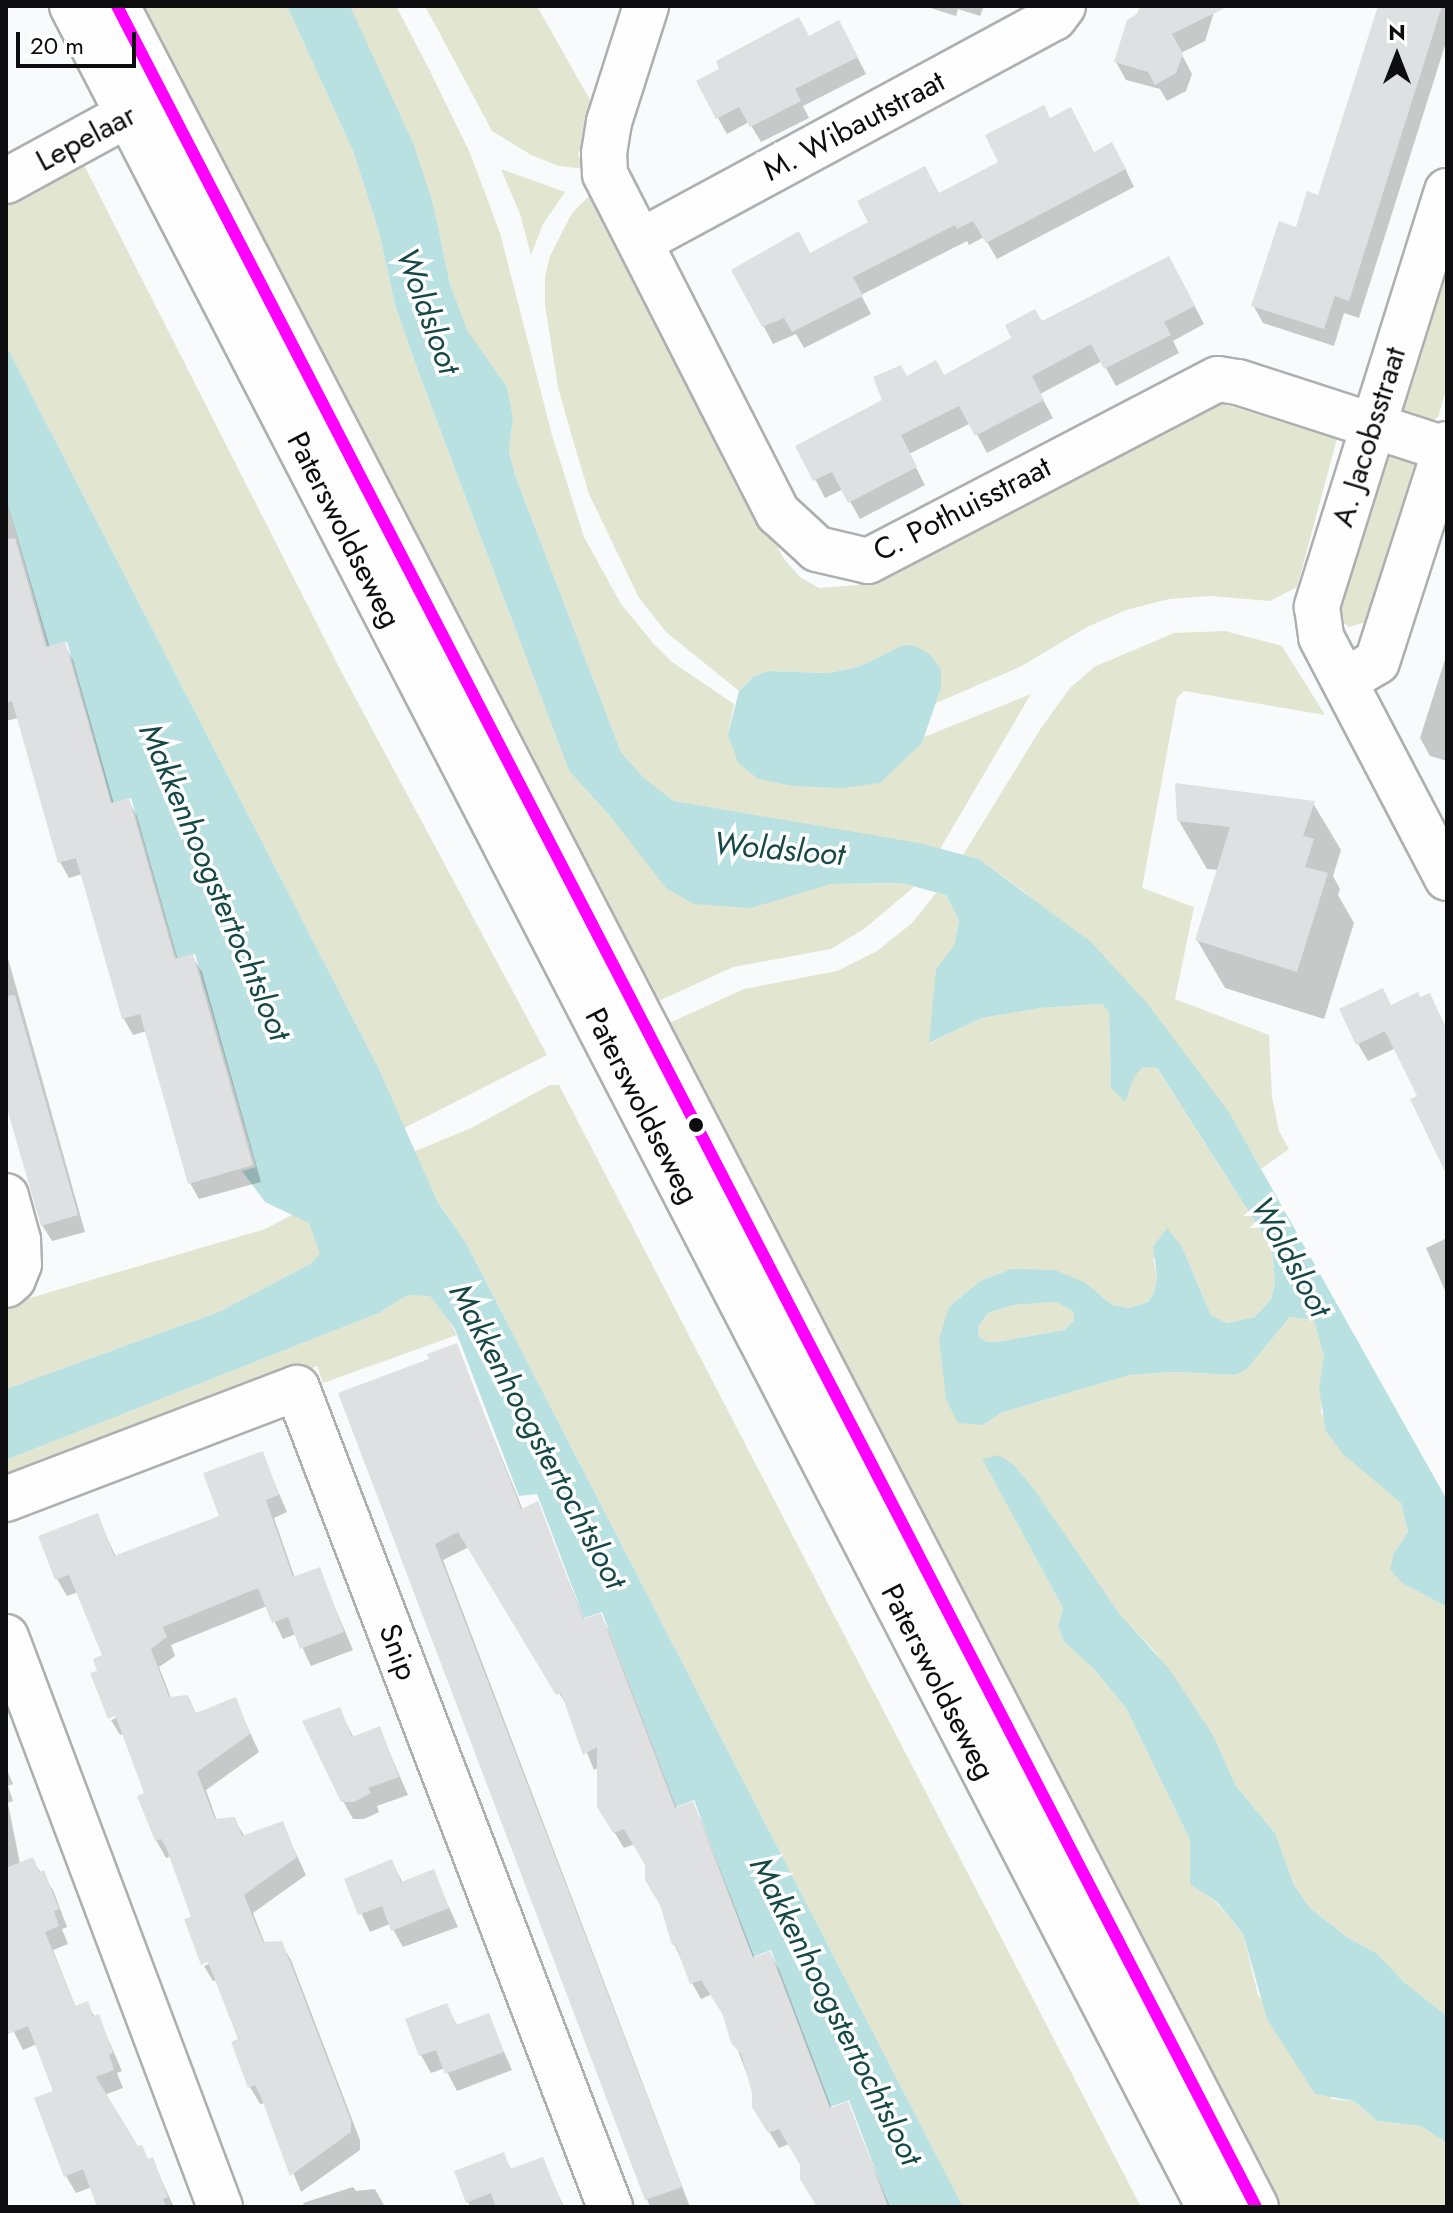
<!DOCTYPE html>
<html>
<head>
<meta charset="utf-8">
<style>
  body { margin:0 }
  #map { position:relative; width:1453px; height:2213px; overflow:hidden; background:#f9fafb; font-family:Jost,sans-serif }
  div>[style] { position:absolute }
  .green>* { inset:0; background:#e2e6d1 }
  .water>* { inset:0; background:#bae1e1 }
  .shadow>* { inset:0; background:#0003 }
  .building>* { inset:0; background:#dfe0e1 }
  .roads { filter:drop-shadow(2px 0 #aeafb0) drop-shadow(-2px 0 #aeafb0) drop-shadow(0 2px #aeafb0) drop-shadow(0 -2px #aeafb0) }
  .minor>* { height:44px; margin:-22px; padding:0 22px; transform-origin:22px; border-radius:22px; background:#fefefe }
  .secondary>* { height:44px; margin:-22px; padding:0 22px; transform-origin:22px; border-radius:22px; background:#fefefe }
  .bus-1>* { height:12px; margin:-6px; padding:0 6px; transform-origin:6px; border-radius:6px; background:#f0f }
  .dots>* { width:22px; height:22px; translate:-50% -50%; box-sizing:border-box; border:4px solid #fff; border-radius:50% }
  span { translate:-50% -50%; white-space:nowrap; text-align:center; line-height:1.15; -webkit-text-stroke:7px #fff; paint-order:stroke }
  .street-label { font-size:30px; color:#0d0d0f }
  .water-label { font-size:32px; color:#174848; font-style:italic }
  .frame { position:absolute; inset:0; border:8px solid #0d0d0f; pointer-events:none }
  .north { position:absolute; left:1357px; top:16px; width:80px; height:80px; -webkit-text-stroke:6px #fff; paint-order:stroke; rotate:0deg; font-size:22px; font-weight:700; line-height:32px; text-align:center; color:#0d0d0f }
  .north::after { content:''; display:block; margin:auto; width:28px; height:36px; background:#0d0d0f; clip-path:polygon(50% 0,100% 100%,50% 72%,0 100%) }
  .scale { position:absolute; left:16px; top:32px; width:120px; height:36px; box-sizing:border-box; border:4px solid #0d0d0f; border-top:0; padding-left:10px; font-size:24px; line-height:28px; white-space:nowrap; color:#0d0d0f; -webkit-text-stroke:6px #fff; paint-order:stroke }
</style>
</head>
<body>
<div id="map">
  <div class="green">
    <div style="clip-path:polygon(134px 6px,287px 6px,353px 151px,379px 232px,395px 305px,418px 371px,569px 771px,610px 816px,791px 893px,831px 884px,901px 883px,914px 887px,864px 929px,831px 949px,733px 967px,652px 1004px)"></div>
    <div style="clip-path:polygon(350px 6px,396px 6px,428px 67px,470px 153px,500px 233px,552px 435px,584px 537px,621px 604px,653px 643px,672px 662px,734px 704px,728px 734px,922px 743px,924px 737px,1031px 694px,940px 849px,674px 801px,645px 779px,621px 752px,515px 475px,509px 451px,513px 417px,507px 387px,466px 330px,450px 284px,433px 203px)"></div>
    <div style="clip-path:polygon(425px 6px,537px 6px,595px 109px,578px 155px,586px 169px,559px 166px,531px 155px,492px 131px)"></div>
    <div style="clip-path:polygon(83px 163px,342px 673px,547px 1055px,402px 1129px,378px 1067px,6px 345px,6px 203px)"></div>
    <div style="clip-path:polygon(501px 169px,565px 192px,543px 224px,531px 255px,520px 214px)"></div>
    <div style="clip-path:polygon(593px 192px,784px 559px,800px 577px,819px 588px,858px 585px,1207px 405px,1220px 403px,1337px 439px,1297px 587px,1270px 601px,1211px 596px,1169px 599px,1126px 610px,1087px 627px,1020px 667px,936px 703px,941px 688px,903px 645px,858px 667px,828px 673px,769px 671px,754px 676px,739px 691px,666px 632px,639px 598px,589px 494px,570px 430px,558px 387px,545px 305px,545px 277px,550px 256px,572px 213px)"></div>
    <div style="clip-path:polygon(1447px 258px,1447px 387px,1438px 417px,1431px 422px,1404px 417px,1401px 407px)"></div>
    <div style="clip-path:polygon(1397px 454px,1415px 465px,1414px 483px,1378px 600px,1366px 622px,1349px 627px,1339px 619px,1339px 595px,1381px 461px)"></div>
    <div style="clip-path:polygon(1225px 631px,1282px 646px,1325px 715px,1184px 691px,1177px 698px,1142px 888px,1194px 907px,1175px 999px,1269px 1035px,1272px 1097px,1279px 1131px,1289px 1149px,1261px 1169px,1229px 1112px,1026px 893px,979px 859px,963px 855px,1041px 728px,1070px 688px,1094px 667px,1174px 633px)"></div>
    <div style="clip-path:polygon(937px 892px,946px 895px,959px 920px,954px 945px,936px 969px,930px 1043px,982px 1018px,1040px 1008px,1102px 1004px,1109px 1011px,1111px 1088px,1134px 1077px,1143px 1067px,1156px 1067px,1272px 1248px,1275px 1283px,1271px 1299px,1255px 1317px,1227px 1323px,1211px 1315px,1182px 1247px,1153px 1259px,1157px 1276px,1154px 1293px,1148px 1302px,1129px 1308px,1112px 1305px,1086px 1283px,1011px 1269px,980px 1281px,949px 1307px,983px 1425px,1003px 1412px,1130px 1375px,1174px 1372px,1234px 1375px,1247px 1369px,1290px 1317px,1315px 1320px,1324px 1356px,1321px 1413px,1373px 1478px,1401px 1503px,1408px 1532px,1394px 1553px,1402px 1583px,1447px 1607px,1447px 2016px,1404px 1982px,1376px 1953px,1347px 1937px,1310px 1908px,1294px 1885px,1275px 1833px,1236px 1786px,1213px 1735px,1155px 1652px,1119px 1613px,1014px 1465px,982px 1459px,1063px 1608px,1058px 1626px,1064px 1642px,1093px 1668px,1126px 1708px,1190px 1840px,1191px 1884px,1216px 1902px,1243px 1934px,1258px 1995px,1332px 2099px,1354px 2101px,1377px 2121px,1421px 2126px,1447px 2143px,1447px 2207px,1276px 2207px,665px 1025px,744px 989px,837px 971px,877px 951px,912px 923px)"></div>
    <div style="clip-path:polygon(550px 1085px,559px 1085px,1141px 2207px,963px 2207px,466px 1243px,437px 1201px,413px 1152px,471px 1128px)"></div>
    <div style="clip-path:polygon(294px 1214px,309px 1223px,319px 1243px,320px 1255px,310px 1264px,221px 1311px,6px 1389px,6px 1305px,265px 1229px)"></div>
    <div style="clip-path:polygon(420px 1293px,430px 1296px,441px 1307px,457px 1335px,323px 1383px,317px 1366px,6px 1483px,6px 1460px,379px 1313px,408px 1295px)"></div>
    <div style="clip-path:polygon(1056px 1302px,1074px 1312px,1074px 1320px,1064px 1330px,997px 1342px,987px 1342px,979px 1336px,978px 1327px,988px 1313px,1013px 1305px)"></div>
  </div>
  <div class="water">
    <div style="clip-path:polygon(evenodd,287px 6px,350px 6px,413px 143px,433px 203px,450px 284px,467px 330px,507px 387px,513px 417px,509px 451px,515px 475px,621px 752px,645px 779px,674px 801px,919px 843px,979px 859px,1091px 942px,1147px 1003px,1229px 1112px,1447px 1500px,1447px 1607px,1402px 1583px,1390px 1569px,1394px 1553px,1408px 1532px,1401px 1503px,1343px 1454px,1326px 1431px,1319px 1389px,1324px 1356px,1314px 1320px,1290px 1317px,1247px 1369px,1235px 1375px,1174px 1372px,1130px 1375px,1003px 1412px,983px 1425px,958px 1423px,946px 1399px,939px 1339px,949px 1307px,980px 1281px,1011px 1269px,1055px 1270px,1086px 1283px,1112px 1305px,1129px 1308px,1148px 1302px,1154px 1293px,1157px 1276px,1153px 1247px,1167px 1228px,1182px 1247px,1211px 1315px,1227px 1323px,1255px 1317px,1271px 1299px,1275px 1283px,1272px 1248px,1157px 1068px,1143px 1067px,1134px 1077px,1125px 1102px,1111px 1088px,1109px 1012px,1102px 1004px,1040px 1008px,982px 1018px,929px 1043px,936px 969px,954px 945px,959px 920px,946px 895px,901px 883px,831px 884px,751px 908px,694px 904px,666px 888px,610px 816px,569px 771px,418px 371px,395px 305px,379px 232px,353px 151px,287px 6px,1056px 1302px,1074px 1312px,1074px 1320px,1064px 1330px,997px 1342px,987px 1342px,979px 1336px,978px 1327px,988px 1313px,1013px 1305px,1056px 1302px)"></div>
    <div style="clip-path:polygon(6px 345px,378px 1067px,437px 1201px,466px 1243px,963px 2207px,889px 2207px,849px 2100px,830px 2107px,771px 1950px,753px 1957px,694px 1800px,676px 1807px,602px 1612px,584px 1618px,537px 1494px,519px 1496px,455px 1329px,430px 1296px,408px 1295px,379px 1313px,6px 1460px,6px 1389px,221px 1311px,310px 1264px,320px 1254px,309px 1223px,265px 1202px,242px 1171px,256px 1167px,195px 954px,177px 959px,131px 798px,112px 803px,67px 642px,48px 647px,6px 498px)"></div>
    <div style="clip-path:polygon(903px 645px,916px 646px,931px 655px,941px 670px,941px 688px,922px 743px,880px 783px,842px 788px,793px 786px,758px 779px,738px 763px,728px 734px,739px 691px,754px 676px,769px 671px,828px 673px,858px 667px)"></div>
    <div style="clip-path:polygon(999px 1455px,1014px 1465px,1033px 1488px,1119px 1613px,1170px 1670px,1213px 1735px,1236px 1786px,1275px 1833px,1294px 1885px,1310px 1908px,1347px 1937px,1376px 1953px,1404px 1982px,1447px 2016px,1447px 2143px,1421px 2126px,1377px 2121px,1354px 2101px,1315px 2094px,1267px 2019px,1243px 1934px,1217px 1902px,1190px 1884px,1190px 1840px,1126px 1708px,1093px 1668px,1064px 1642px,1058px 1626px,1063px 1608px,982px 1459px)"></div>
  </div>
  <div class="shadow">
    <div style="clip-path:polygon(924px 6px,984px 6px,980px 16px,958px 9px,956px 16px)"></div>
    <div style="clip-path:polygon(1142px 6px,1216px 6px,1205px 41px,1181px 53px,1192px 74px,1186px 91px,1167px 101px,1160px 89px,1126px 80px,1116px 62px)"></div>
    <div style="clip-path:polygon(1380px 6px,1447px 6px,1447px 39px,1359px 318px,1344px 313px,1334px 346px,1263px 323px,1253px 305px,1320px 197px)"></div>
    <div style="clip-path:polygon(809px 38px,848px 39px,866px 74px,803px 106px,809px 118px,761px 142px,749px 122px,727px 134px,718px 118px)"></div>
    <div style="clip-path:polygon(1050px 120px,1094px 154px,1122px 162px,1134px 187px,997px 259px,984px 237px,969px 245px,967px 241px,861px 295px,871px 314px,804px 348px,796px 334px,773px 344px,734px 270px,810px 255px,939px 196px,1001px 163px)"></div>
    <div style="clip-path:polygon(1179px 276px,1204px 324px,1173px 341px,1179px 353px,1116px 386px,1102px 361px,1040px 394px,1053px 418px,987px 453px,971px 423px,909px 454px,925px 485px,860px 519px,843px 489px,825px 498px,798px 447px,885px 401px,906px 378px,944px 377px,1041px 324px)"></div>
    <div style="clip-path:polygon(6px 498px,50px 648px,64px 644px,73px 660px,114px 804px,128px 800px,137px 816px,178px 960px,192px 956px,202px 972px,261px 1182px,199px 1199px,190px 1183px,147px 1031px,133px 1035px,124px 1019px,82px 874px,69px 878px,60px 862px,18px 718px,6px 721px)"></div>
    <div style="clip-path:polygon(1447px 653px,1447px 761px,1430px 756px,1420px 738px)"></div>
    <div style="clip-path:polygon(1313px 803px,1341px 850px,1333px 876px,1340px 889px,1338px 895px,1354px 923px,1324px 1019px,1225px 988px,1197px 940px,1219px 870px,1207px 869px,1179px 821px)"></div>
    <div style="clip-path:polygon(6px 951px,85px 1232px,52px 1241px,42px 1225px,6px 1097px)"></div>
    <div style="clip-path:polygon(1391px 1007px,1439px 1013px,1447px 1031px,1447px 1072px,1396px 1048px,1368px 1061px,1358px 1044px)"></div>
    <div style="clip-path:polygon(1447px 1238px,1447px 1295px,1426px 1248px)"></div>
    <div style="clip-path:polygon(456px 1345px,523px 1510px,537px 1504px,585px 1621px,600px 1615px,609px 1631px,677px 1809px,692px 1804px,701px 1820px,755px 1959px,770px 1953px,779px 1969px,832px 2109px,847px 2103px,890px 2207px,817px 2207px,802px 2165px,789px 2144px,779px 2148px,754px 2107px,754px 2093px,725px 2016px,712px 1994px,701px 1999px,692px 1983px,674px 1944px,647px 1865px,635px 1844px,624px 1848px,599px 1807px,599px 1767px,594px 1770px,569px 1709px,469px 1547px,443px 1560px,690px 2207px,650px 2207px,341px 1394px,431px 1360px)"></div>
    <div style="clip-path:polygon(262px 1454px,287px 1512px,274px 1518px,295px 1578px,319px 1570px,353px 1650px,311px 1666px,296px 1634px,283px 1639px,267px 1606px,171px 1645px,175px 1656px,159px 1667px,171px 1698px,187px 1697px,197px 1715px,235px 1700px,259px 1752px,206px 1790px,217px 1821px,234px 1819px,245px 1837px,282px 1823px,306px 1875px,253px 1913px,265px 1944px,281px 1943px,291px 1960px,360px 2140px,360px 2150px,301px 2192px,265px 2103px,260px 2104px,250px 2087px,240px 2040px,217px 1980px,213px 1981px,204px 1966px,218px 1960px,194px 1918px,171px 1856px,166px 1858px,156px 1840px,147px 1794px,124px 1733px,120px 1735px,111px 1720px,125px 1714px,100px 1672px,105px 1656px,78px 1592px,67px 1596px,57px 1579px,97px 1516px,116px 1557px,222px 1517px)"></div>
    <div style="clip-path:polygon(339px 1709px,354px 1738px,379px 1728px,408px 1795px,377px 1806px,379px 1812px,364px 1819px,353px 1819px,343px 1801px)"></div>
    <div style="clip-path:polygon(6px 1767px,13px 1784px,8px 1786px,13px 1801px,8px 1803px,20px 1864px,32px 1860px,53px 1890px,67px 1927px,62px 1929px,68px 1944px,53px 1950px,76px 2008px,87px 2004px,95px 2017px,98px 2016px,122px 2071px,117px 2073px,123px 2088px,104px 2095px,137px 2149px,141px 2147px,149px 2161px,152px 2160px,174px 2207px,100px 2207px,92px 2187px,76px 2193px,66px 2176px,56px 2092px,37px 2044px,23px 2050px,6px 2016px)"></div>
    <div style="clip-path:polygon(392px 1862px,403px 1883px,433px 1872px,458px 1927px,403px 1947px,390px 1924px,370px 1932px,346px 1880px)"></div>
    <div style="clip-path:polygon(446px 2005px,458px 2027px,488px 2015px,512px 2070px,457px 2091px,445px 2068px,431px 2073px,421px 2055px)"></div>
    <div style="clip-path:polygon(503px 2154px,512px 2171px,542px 2159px,564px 2207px,471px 2207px,468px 2202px)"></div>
    <div style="clip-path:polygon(353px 2187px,356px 2191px,375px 2189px,385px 2207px,305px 2207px,303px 2203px)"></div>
  </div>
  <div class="building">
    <div style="clip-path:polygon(1140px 6px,1229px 6px,1172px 34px,1183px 54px,1176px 73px,1155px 85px,1148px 72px,1114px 62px,1127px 20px,1137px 14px)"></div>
    <div style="clip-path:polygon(1378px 6px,1442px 6px,1349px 301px,1335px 296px,1324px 329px,1251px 306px,1279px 221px,1296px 227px,1307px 191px,1318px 195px)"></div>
    <div style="clip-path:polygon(799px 17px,809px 36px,839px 20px,858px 57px,795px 89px,801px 101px,750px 127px,739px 107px,716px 119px,696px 81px,719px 69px,716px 61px)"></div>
    <div style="clip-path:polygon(1044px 105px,1050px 118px,1071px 107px,1094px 152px,1112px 142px,1126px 169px,986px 243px,973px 221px,957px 229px,955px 225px,853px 277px,863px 296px,792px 332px,784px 318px,762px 327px,731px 270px,799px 231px,810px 253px,868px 222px,857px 201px,925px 166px,939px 193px,998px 162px,985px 135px)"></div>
    <div style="clip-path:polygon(1169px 256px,1195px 306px,1164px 322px,1171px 335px,1104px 369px,1091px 344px,1032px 376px,1044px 400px,975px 436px,959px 406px,901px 435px,917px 467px,848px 503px,832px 472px,813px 481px,795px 446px,882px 400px,873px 377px,901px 365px,907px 376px,936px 360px,944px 375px,1011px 338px,1005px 325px,1035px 309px,1042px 321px)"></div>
    <div style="clip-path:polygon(15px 538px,46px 647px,65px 641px,111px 803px,129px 798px,175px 959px,193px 954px,253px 1165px,188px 1184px,140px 1014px,122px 1019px,76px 858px,58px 863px,12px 701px,6px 703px,6px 539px)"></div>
    <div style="clip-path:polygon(1175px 783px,1315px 801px,1303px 836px,1314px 839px,1305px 867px,1328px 873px,1297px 972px,1195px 940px,1230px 827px,1177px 821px)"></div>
    <div style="clip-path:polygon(1383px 988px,1391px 1005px,1418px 992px,1420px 997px,1430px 993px,1447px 1031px,1447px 1176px,1410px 1099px,1417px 1096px,1385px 1031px,1356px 1045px,1339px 1009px)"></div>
    <div style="clip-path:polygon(15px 995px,78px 1215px,41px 1226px,6px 1105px,6px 996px)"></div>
    <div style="clip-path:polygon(457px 1343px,521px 1509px,538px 1501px,583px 1619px,601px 1613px,675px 1808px,693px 1801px,753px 1958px,770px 1951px,830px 2108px,848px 2101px,888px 2207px,817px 2207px,800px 2179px,800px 2165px,779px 2129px,768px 2133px,752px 2107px,752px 2093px,741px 2054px,731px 2043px,723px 2015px,701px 1980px,690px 1984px,675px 1944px,672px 1945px,660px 1905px,645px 1880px,645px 1865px,624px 1829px,613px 1833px,597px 1807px,597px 1747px,583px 1755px,561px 1693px,556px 1695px,458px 1532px,435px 1544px,682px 2187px,645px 2200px,338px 1393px,429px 1359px,427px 1354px)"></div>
    <div style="clip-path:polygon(263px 1451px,279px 1495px,266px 1500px,293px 1577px,320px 1567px,344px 1632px,300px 1649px,288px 1617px,272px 1623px,258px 1588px,163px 1627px,167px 1637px,151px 1649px,169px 1697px,188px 1695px,196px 1713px,236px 1697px,250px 1734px,197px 1772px,215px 1819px,235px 1817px,242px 1836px,283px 1821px,297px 1857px,244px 1895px,263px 1942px,282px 1941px,351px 2121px,351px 2132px,290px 2176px,261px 2097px,255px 2085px,248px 2088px,231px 2042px,238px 2039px,208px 1962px,201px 1965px,184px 1919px,191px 1917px,167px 1850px,161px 1839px,155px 1841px,137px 1796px,144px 1793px,120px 1728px,115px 1716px,108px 1719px,90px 1673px,97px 1671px,93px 1659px,102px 1655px,69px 1575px,55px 1580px,38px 1536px,98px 1513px,114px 1556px,219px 1516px,203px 1473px)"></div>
    <div style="clip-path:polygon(340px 1707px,352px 1737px,380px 1726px,399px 1777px,368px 1788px,371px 1793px,354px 1802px,341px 1802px,302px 1721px)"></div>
    <div style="clip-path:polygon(33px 1857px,39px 1872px,44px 1870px,59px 1909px,54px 1911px,59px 1926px,45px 1932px,75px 2006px,88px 2001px,93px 2016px,99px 2014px,113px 2053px,109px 2055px,114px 2070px,96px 2077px,138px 2146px,142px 2145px,148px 2159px,153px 2157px,168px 2197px,163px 2199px,166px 2207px,97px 2207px,83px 2169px,64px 2177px,34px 2098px,53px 2091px,28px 2026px,6px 2035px,6px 1868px)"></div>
    <div style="clip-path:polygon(392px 1859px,401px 1882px,434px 1869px,449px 1908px,391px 1931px,382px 1906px,358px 1915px,344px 1879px)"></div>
    <div style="clip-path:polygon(447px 2003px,456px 2025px,489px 2013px,504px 2052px,445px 2074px,436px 2050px,419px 2056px,405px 2019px)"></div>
    <div style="clip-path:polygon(504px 2152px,510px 2169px,543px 2157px,563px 2207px,496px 2207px,491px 2193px,466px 2203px,454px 2171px)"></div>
  </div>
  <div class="roads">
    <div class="minor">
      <div style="left:646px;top:6px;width:122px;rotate:107.7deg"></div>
      <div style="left:609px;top:122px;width:31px;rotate:99deg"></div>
      <div style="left:604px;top:153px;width:21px;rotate:87deg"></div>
      <div style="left:605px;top:174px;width:381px;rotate:63deg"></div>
      <div style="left:778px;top:513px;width:53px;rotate:42.7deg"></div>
      <div style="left:817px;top:549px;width:52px;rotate:13.2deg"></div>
      <div style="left:868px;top:561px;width:394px;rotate:-27.5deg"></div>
      <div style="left:1218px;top:379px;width:20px;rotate:9deg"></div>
      <div style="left:1238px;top:382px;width:219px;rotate:17.9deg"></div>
      <div style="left:6px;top:181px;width:178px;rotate:-28.6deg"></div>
      <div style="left:1447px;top:191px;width:436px;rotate:107.4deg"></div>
      <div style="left:1317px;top:607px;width:30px;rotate:82deg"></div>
      <div style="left:1321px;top:637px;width:272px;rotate:62.4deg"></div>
      <div style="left:641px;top:241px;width:469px;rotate:-28.4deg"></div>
      <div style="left:1054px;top:18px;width:15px;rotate:-53deg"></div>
      <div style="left:1345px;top:681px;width:37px;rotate:-31deg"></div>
      <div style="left:1377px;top:662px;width:229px;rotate:-72.2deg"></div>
      <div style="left:6px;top:1196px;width:46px;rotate:74.7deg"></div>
      <div style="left:18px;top:1240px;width:24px;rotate:88deg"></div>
      <div style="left:19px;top:1264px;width:16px;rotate:112deg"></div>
      <div style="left:13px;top:1279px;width:9px;rotate:139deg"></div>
      <div style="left:6px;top:1499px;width:311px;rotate:-20.9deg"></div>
      <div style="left:297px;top:1388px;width:877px;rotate:69.08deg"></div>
      <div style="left:6px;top:1637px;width:609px;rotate:69.42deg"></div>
    </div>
    <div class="secondary">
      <div style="left:72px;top:6px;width:2477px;rotate:62.68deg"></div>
      <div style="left:117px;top:6px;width:2478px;rotate:62.64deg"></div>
    </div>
  </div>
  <div class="bus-1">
    <div style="left:117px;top:6px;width:2478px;rotate:62.64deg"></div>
  </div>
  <div class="dots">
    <div style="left:696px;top:1125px;background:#0d0d0f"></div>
  </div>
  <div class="street-label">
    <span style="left:854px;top:126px;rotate:-28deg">M. Wibautstraat</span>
    <span style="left:86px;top:138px;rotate:-28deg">Lepelaar</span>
    <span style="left:1369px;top:437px;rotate:-73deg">A. Jacobsstraat</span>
    <span style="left:962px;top:509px;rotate:-27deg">C. Pothuisstraat</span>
    <span style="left:344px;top:530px;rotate:63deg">Paterswoldseweg</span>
    <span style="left:642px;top:1106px;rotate:63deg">Paterswoldseweg</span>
    <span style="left:398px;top:1652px;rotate:69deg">Snip</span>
    <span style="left:938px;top:1682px;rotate:63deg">Paterswoldseweg</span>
  </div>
  <div class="water-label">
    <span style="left:428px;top:311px;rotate:70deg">Woldsloot</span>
    <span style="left:779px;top:849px;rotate:5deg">Woldsloot</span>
    <span style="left:215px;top:882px;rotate:67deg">Makkenhoogstertochtsloot</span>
    <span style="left:1291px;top:1257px;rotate:61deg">Woldsloot</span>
    <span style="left:538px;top:1436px;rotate:62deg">Makkenhoogstertochtsloot</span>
    <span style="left:836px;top:2011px;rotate:63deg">Makkenhoogstertochtsloot</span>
  </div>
  <div class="frame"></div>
  <div class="north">N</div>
  <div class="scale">20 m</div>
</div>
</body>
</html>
